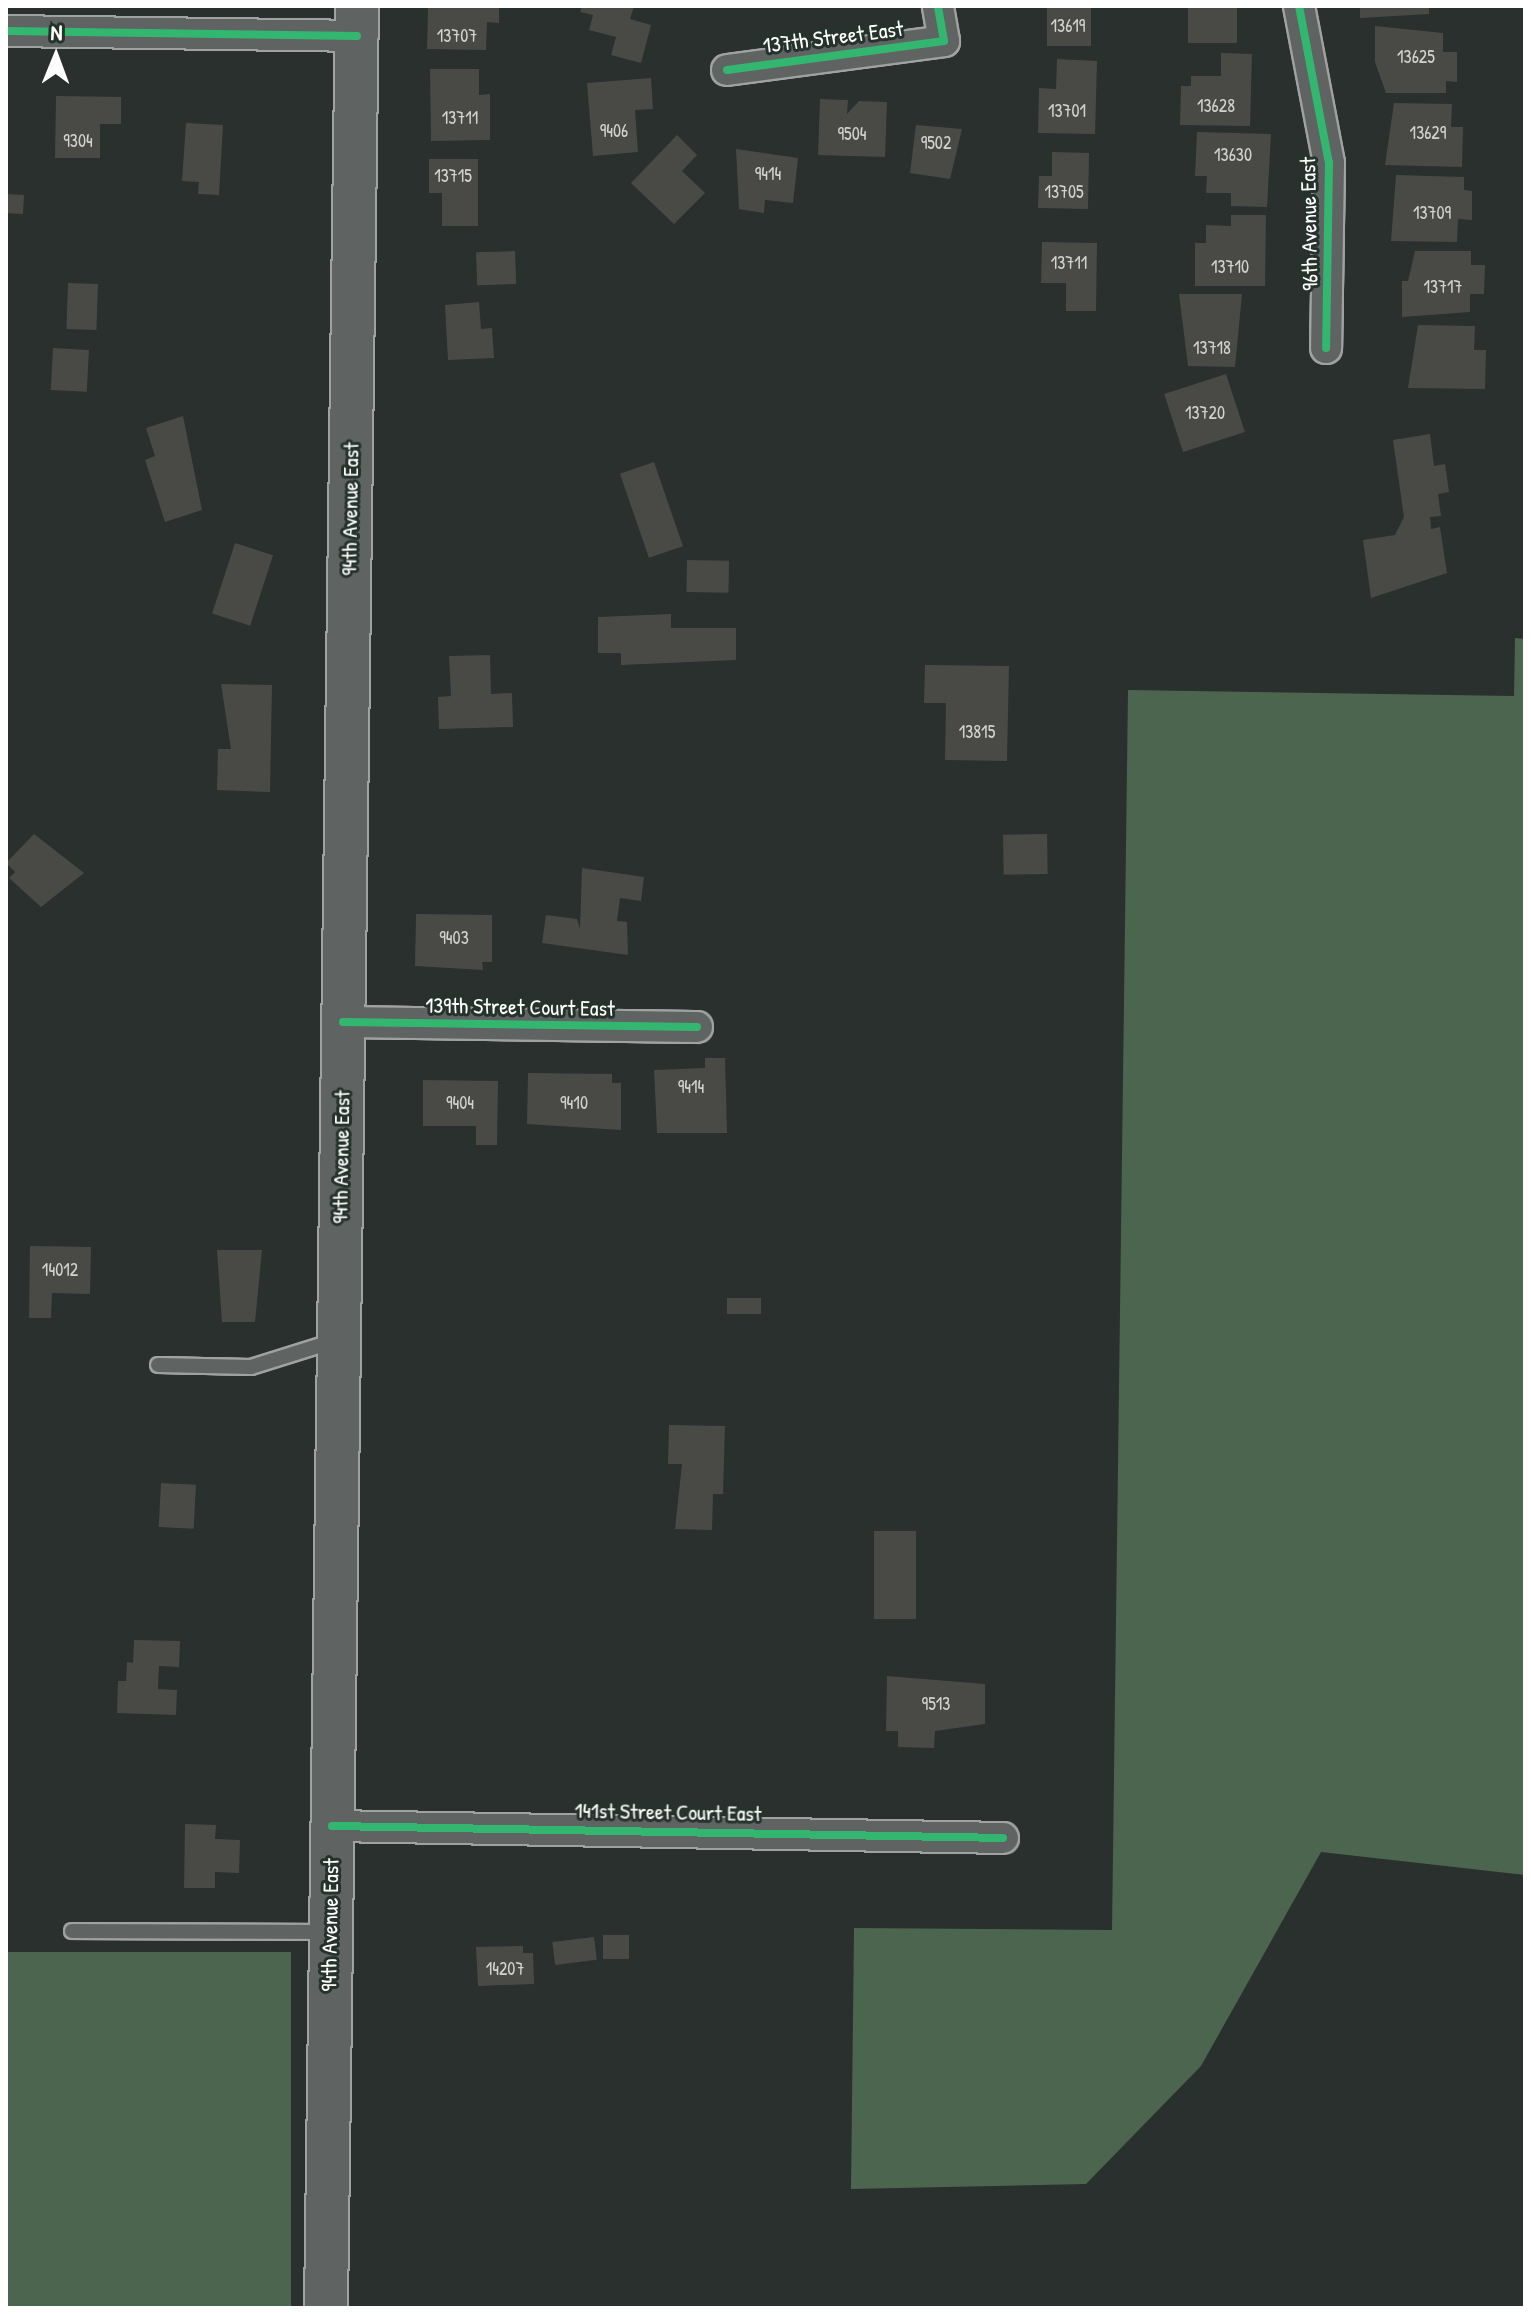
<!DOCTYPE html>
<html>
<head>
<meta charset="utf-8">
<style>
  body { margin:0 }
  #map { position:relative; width:1531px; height:2314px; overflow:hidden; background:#29302d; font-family:"Patrick Hand",sans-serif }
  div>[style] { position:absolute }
  .green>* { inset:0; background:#4c654e; transform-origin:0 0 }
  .building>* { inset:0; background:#494a46; transform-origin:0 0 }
  .roads { filter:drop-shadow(2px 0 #9fa2a0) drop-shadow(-2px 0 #9fa2a0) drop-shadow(0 2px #9fa2a0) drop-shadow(0 -2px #9fa2a0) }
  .service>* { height:14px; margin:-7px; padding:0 7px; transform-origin:7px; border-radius:7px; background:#5f6362 }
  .minor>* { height:30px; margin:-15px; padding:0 15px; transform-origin:15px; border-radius:15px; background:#5f6362 }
  .secondary>* { height:42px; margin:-21px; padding:0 21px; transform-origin:21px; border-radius:21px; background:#5f6362 }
  .cycleway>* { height:8px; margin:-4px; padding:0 4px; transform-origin:4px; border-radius:4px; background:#33b770 }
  span { translate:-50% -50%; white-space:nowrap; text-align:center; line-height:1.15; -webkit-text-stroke:6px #26332d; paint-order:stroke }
  .number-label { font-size:18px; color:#d2d2d1 }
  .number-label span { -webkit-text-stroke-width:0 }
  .street-label { font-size:22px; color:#fff }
  .frame { position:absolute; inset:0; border:8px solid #fff; pointer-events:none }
  .north { position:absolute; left:16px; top:16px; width:80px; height:80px; -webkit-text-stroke:6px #26332d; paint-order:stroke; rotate:1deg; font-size:22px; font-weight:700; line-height:32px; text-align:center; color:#fff }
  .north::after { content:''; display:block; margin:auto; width:28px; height:36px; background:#fff; clip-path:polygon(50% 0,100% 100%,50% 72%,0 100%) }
</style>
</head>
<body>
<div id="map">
  <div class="green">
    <div style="clip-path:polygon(1515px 638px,1525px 639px,1525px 1875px,1321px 1852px,1201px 2066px,1086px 2184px,851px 2189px,854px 1928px,1112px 1930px,1128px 690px,1514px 696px)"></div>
    <div style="left:6px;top:1952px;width:285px;height:356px"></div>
  </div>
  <div class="building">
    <div style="clip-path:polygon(499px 6px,499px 23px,487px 22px,486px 50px,427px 49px,428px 8px)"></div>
    <div style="clip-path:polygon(582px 6px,634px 6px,630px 19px,651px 25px,641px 63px,611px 55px,616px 37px,589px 30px,593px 15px,580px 12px)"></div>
    <div style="left:1047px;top:6px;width:44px;height:40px"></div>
    <div style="left:1188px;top:6px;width:49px;height:37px"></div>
    <div style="clip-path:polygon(1360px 6px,1429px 6px,1429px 14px,1360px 18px)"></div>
    <div style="clip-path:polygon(1375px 26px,1443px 33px,1443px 52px,1457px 52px,1457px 82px,1446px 81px,1446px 93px,1386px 93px,1375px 62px)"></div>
    <div style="clip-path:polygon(1221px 53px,1252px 54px,1250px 126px,1180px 125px,1181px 86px,1191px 86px,1191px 76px,1221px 76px)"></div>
    <div style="clip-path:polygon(1057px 59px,1097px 61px,1095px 134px,1038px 133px,1039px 88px,1056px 89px)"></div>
    <div style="clip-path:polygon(430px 69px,479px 69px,479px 95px,490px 94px,490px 140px,431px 141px)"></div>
    <div style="clip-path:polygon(651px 78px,653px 109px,635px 110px,638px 152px,593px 156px,587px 83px)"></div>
    <div style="clip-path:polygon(56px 96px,121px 97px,121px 124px,100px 124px,100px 158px,55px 158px)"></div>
    <div style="clip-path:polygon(820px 99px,848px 100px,847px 114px,859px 101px,887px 102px,885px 157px,818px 155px)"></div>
    <div style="clip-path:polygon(1394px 103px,1452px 104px,1451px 127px,1463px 127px,1462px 167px,1385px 165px)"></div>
    <div style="clip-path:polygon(186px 123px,223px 125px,219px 195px,198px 194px,199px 182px,182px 181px)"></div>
    <div style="clip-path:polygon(916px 125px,962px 129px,950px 179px,910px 173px)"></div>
    <div style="clip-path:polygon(1197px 132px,1271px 134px,1267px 207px,1231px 206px,1231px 193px,1206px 193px,1207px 176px,1195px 176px)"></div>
    <div style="clip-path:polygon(677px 135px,697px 155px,682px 171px,705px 193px,674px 224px,631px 183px)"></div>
    <div style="clip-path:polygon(736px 149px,798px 158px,793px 203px,765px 200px,764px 213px,739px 209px)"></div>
    <div style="clip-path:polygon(1052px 152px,1089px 153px,1088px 209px,1038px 208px,1039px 176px,1052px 176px)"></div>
    <div style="clip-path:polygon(429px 159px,478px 159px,478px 226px,442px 226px,442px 193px,429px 193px)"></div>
    <div style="clip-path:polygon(1396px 175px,1464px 177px,1464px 190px,1472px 191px,1472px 220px,1458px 219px,1457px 242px,1391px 241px)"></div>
    <div style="left:6px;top:194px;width:18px;height:19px;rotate:3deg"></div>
    <div style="clip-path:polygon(1231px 215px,1266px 215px,1265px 286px,1195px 286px,1195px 243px,1206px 243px,1206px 225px,1231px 226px)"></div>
    <div style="clip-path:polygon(1042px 242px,1097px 243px,1096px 311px,1066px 311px,1066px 283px,1041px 283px)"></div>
    <div style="left:515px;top:251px;width:33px;height:39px;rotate:88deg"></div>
    <div style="clip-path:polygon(1415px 251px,1471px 251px,1471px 265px,1485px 265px,1484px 294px,1470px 294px,1470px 312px,1402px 317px,1402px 281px,1408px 281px)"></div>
    <div style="left:68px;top:283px;width:30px;height:46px;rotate:2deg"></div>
    <div style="clip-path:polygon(1179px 294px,1242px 294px,1235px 367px,1188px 366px)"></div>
    <div style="clip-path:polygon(479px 302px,481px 329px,492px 328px,494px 358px,448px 360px,445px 305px)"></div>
    <div style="clip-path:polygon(1418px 325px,1475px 326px,1474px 350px,1486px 350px,1485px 389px,1408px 388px)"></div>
    <div style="left:53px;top:348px;width:36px;height:42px;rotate:3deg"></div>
    <div style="left:1226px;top:374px;width:61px;height:65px;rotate:72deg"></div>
    <div style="clip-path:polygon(183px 416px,202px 510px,165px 522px,145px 460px,155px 456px,146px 428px)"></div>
    <div style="clip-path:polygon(1430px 434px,1434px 466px,1445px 464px,1449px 492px,1438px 494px,1441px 516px,1430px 517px,1431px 529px,1440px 527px,1447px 573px,1371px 598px,1363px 540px,1395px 535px,1404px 517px,1393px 440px)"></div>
    <div style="left:654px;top:462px;width:89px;height:36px;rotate:71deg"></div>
    <div style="left:235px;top:543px;width:40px;height:74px;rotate:18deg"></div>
    <div style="left:687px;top:560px;width:42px;height:32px;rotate:1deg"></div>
    <div style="clip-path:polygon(671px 614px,671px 628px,736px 628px,736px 660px,621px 665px,621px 653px,598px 653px,598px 617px)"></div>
    <div style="clip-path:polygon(490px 655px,491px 694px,512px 693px,513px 727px,439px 729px,438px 697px,451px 696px,449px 656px)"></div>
    <div style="clip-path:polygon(925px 665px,1009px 666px,1007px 761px,945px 760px,946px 703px,924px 703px)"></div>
    <div style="clip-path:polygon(221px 684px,272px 685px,270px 792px,217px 790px,218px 749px,231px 749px)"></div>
    <div style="clip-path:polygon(34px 834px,84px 873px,41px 907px,9px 878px,15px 872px,6px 863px)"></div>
    <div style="left:1047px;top:834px;width:40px;height:44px;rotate:89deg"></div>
    <div style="clip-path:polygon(582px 868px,644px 877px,641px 901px,620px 898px,617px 921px,627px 922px,628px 955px,542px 943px,546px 915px,577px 919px,580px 929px)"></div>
    <div style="clip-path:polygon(416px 914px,492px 915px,492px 962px,482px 962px,483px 970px,415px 966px)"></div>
    <div style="clip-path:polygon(705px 1058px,725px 1058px,727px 1133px,657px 1133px,654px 1070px,705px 1068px)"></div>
    <div style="clip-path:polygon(528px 1073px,612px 1074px,612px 1083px,621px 1083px,621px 1130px,527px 1124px)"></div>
    <div style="clip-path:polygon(423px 1080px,498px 1081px,497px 1145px,476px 1145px,476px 1126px,423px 1126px)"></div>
    <div style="clip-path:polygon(30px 1246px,91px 1247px,90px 1294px,52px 1293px,51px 1318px,29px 1318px)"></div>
    <div style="clip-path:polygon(217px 1250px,262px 1250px,255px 1322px,222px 1322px)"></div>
    <div style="left:727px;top:1298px;width:34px;height:16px"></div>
    <div style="clip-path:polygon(669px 1425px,725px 1426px,723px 1494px,713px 1494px,712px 1530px,675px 1529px,682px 1464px,668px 1464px)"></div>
    <div style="left:161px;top:1483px;width:35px;height:44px;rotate:3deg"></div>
    <div style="left:874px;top:1531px;width:42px;height:88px"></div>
    <div style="clip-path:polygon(134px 1640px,180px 1641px,179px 1667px,159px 1666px,158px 1689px,177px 1690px,176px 1715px,117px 1713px,118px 1681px,126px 1681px,127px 1662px,133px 1663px)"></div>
    <div style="clip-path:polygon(887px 1676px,985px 1684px,985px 1724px,935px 1731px,934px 1748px,898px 1747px,898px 1731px,886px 1731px)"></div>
    <div style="clip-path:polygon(185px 1824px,216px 1825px,215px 1839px,240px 1840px,239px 1873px,215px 1872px,215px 1888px,184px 1888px)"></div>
    <div style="left:603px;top:1935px;width:26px;height:24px"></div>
    <div style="left:594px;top:1937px;width:23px;height:42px;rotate:83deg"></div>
    <div style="clip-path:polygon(523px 1946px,523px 1953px,533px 1953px,534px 1984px,478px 1986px,476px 1947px)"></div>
  </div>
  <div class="roads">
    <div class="service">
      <div style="left:158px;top:1365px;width:93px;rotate:1.2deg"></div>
      <div style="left:251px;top:1367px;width:87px;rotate:-17.4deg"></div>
      <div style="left:72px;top:1931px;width:255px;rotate:0.2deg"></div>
    </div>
    <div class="minor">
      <div style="left:1299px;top:6px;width:160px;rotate:79.2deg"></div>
      <div style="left:1329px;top:163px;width:185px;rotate:90.9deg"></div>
      <div style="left:6px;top:31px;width:351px;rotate:0.8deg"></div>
      <div style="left:727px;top:70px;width:219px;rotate:-7.6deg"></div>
      <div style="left:944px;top:41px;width:36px;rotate:-100deg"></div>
      <div style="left:343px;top:1022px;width:354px;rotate:0.8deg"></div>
      <div style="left:332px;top:1826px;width:671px;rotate:1.02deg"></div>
    </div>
    <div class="secondary">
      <div style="left:326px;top:2308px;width:2302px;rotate:-89.23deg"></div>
    </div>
  </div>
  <div class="cycleway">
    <div style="left:1299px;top:6px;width:160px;rotate:79.2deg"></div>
    <div style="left:1329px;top:163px;width:185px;rotate:90.9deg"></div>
    <div style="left:6px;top:31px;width:351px;rotate:0.8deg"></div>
    <div style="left:727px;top:70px;width:219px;rotate:-7.6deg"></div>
    <div style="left:944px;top:41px;width:36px;rotate:-100deg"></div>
    <div style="left:343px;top:1022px;width:354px;rotate:0.8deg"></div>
    <div style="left:332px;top:1826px;width:671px;rotate:1.02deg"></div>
  </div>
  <div class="number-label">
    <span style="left:1068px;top:26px">13619</span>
    <span style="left:457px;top:36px">13707</span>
    <span style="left:1416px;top:57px">13625</span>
    <span style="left:1216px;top:106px">13628</span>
    <span style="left:1067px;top:111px">13701</span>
    <span style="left:460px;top:118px">13711</span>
    <span style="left:614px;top:131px">9406</span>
    <span style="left:1428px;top:133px">13629</span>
    <span style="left:852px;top:134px">9504</span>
    <span style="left:78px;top:141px">9304</span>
    <span style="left:936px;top:143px">9502</span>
    <span style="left:1233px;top:155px">13630</span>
    <span style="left:768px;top:174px">9414</span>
    <span style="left:453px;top:176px">13715</span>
    <span style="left:1064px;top:192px">13705</span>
    <span style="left:1432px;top:213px">13709</span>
    <span style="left:1069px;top:263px">13711</span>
    <span style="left:1230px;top:267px">13710</span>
    <span style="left:1443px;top:287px">13717</span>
    <span style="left:1212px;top:348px">13718</span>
    <span style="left:1205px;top:413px">13720</span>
    <span style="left:977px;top:732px">13815</span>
    <span style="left:454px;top:938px">9403</span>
    <span style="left:691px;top:1087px">9414</span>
    <span style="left:460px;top:1103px">9404</span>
    <span style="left:574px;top:1103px">9410</span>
    <span style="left:60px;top:1270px">14012</span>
    <span style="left:936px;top:1704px">9513</span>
    <span style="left:505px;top:1969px">14207</span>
  </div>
  <div class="street-label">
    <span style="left:833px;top:37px;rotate:-7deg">137th Street East</span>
    <span style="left:1309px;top:224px;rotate:-91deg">96th Avenue East</span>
    <span style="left:350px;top:509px;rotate:-89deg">94th Avenue East</span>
    <span style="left:520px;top:1007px;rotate:1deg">139th Street Court East</span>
    <span style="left:341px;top:1157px;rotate:-89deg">94th Avenue East</span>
    <span style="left:668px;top:1812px;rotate:1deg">141st Street Court East</span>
    <span style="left:330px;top:1925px;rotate:-89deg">94th Avenue East</span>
  </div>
  <div class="frame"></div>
  <div class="north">N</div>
</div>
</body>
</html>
